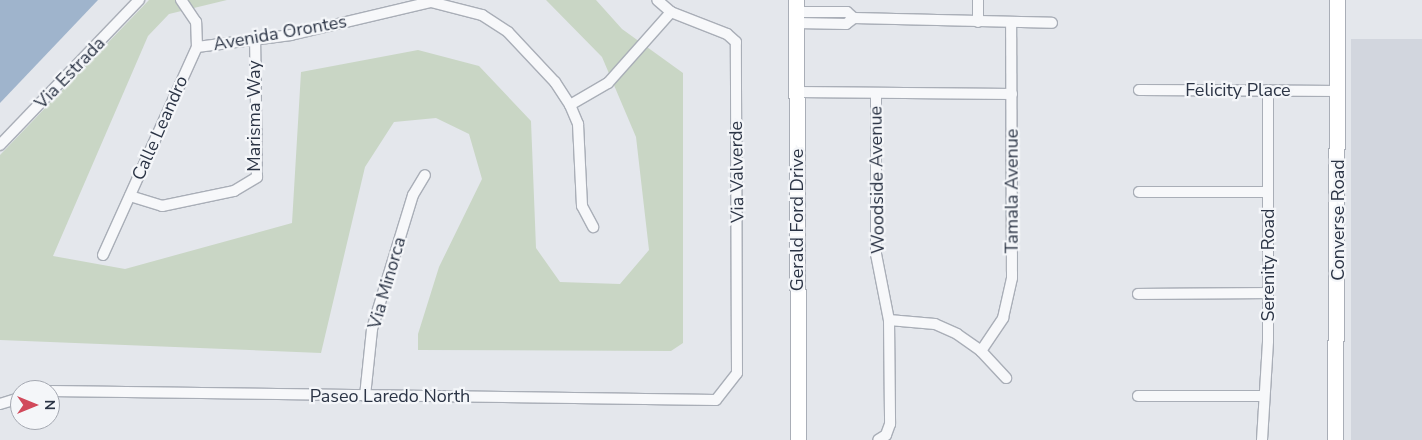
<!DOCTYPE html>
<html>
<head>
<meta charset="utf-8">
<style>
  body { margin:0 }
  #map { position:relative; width:1422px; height:440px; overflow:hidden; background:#e4e7ec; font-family:"Nunito Sans",sans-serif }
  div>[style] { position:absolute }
  .built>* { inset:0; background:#d2d6de; transform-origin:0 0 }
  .green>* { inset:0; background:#c9d6c5 }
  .water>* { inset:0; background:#9fb4cc }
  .roads { filter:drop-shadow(1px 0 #a9aeb7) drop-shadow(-1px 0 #a9aeb7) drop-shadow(0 1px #a9aeb7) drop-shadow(0 -1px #a9aeb7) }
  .street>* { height:10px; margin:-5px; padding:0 5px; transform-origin:5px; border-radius:5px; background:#f7f8fa }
  .secondary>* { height:15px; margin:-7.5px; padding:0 7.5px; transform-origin:7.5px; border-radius:7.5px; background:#fff }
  span { translate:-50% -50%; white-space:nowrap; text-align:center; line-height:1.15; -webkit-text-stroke:4.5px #f4f6f9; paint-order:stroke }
  .street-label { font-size:18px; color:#2b3445 }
  .north { position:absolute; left:10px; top:380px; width:50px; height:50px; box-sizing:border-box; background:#f4f6f9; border:1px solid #a4a8b1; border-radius:50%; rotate:90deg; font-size:14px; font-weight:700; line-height:20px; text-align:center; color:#2b3445 }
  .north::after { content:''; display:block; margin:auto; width:18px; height:22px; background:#d1495b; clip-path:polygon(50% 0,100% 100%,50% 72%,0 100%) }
</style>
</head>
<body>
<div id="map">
  <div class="built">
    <div style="left:1351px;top:39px;width:71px;height:401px"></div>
  </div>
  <div class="green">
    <div style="clip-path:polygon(149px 0,227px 0,169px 14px,148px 36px,53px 256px,125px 269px,292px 223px,301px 72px,418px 50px,479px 66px,531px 121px,536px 248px,560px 282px,620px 284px,649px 250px,636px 137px,602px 57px,546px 0,596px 0,622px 29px,683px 73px,683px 343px,671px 351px,418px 350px,418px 334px,439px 267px,482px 179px,469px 134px,436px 118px,394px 122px,365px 167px,321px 353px,0 340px,0 155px)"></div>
  </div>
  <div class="water">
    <div style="clip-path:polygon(0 0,98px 0,0 103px)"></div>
  </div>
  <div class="roads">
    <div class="street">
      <div style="left:978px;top:0;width:22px;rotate:90deg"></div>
      <div style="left:797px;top:12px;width:50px"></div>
      <div style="left:847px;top:12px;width:9px;rotate:41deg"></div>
      <div style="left:854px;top:18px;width:198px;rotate:1.4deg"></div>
      <div style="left:797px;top:23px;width:49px;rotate:1.2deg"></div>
      <div style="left:846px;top:24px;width:10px;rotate:-37deg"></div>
      <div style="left:197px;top:47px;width:95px;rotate:-7.3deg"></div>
      <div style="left:291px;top:35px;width:144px;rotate:-13.3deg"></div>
      <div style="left:431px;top:2px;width:53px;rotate:14.3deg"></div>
      <div style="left:482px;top:15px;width:31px;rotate:33deg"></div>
      <div style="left:508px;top:32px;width:69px;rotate:46.8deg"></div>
      <div style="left:555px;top:82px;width:27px;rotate:57deg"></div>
      <div style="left:570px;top:105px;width:44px;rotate:-30.1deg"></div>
      <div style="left:608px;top:83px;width:95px;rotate:-48.4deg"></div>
      <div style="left:1139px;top:90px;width:199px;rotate:0.3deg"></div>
      <div style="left:797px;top:92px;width:215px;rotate:0.5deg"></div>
      <div style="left:876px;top:93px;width:161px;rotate:90deg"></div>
      <div style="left:876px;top:254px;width:67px;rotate:78.9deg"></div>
      <div style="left:889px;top:320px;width:104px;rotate:89.4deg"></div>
      <div style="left:890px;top:424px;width:12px;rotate:110deg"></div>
      <div style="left:886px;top:435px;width:9px;rotate:148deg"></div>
      <div style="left:570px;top:105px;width:21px;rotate:67deg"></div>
      <div style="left:578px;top:124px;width:82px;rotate:87.2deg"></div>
      <div style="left:582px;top:206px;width:24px;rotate:62deg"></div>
      <div style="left:0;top:145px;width:201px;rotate:-46.2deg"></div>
      <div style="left:1139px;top:192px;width:129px"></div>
      <div style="left:130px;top:196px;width:34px;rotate:17deg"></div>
      <div style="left:162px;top:206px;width:74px;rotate:-11.8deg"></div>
      <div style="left:234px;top:191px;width:27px;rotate:-31deg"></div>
      <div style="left:257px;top:177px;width:136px;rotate:-90.8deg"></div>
      <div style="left:103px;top:255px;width:228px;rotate:-65.7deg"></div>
      <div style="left:197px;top:47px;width:25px;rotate:-92deg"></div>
      <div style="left:196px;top:22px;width:27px;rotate:-124deg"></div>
      <div style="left:1138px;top:294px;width:130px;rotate:-0.4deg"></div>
      <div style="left:889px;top:320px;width:46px;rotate:5deg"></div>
      <div style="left:935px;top:324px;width:24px;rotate:24deg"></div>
      <div style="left:957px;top:334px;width:29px;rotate:35deg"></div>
      <div style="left:981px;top:351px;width:37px;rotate:47deg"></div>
      <div style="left:981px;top:351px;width:40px;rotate:-56deg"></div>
      <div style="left:1003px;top:318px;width:41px;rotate:-77.3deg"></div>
      <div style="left:1012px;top:278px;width:255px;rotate:-90.2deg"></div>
      <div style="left:50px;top:391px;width:666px;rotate:0.77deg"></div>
      <div style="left:716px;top:400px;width:34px;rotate:-52deg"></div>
      <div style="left:737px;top:373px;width:331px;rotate:-90.2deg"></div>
      <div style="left:736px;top:42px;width:12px;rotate:-138deg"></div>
      <div style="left:727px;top:34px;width:60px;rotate:-158.6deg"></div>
      <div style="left:671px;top:12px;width:18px;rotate:-139deg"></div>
      <div style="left:365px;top:396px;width:67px;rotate:-84deg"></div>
      <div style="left:372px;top:329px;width:140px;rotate:-73deg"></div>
      <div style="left:413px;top:195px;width:23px;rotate:-59deg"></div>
      <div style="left:1138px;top:396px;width:124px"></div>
      <div style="left:0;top:404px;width:21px;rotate:-17deg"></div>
      <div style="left:1262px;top:440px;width:99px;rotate:-86.5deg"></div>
      <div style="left:1268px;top:341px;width:251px;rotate:-90deg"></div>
    </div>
    <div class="secondary">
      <div style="left:796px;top:0;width:440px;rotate:89.7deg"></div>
      <div style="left:1335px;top:440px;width:440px;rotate:-89.7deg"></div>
    </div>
  </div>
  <div class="street-label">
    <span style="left:280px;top:33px;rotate:-10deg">Avenida Orontes</span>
    <span style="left:70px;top:73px;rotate:-46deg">Via Estrada</span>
    <span style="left:1238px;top:90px">Felicity Place</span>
    <span style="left:254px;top:116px;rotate:-90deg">Marisma Way</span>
    <span style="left:160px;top:128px;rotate:-66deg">Calle Leandro</span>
    <span style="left:737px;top:172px;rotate:-91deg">Via Valverde</span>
    <span style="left:877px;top:180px;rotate:-91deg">Woodside Avenue</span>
    <span style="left:1012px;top:191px;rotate:-90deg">Tamala Avenue</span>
    <span style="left:797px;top:220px;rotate:-90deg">Gerald Ford Drive</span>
    <span style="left:1338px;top:220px;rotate:-90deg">Converse Road</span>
    <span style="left:1268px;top:265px;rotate:-90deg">Serenity Road</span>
    <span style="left:387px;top:283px;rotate:-74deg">Via Minorca</span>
    <span style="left:390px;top:396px">Paseo Laredo North</span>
  </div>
  <div class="north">N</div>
</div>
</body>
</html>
